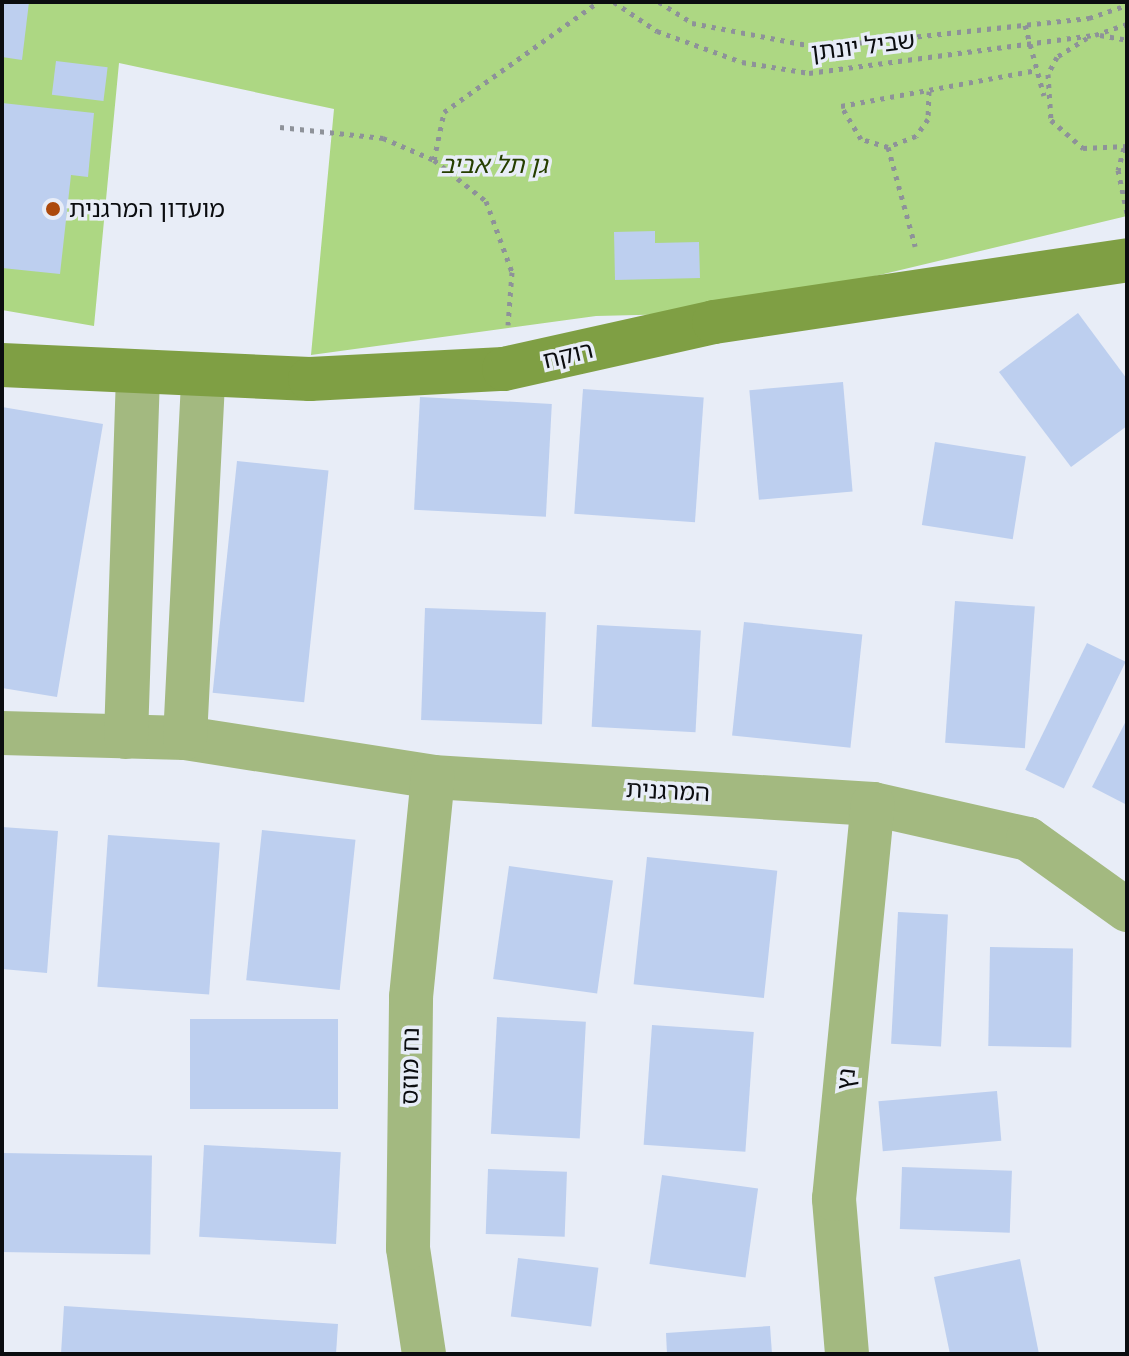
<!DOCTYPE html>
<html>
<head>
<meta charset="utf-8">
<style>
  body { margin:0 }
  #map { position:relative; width:1129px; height:1356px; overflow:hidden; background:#e8edf7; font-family:Lora,"Noto Sans Hebrew",serif }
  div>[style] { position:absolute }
  .green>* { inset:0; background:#add783 }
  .building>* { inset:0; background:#bdcfef; transform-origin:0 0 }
  .path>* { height:5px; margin-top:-2.5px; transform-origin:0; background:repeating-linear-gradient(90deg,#8e9299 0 4px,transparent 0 10px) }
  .street>* { height:44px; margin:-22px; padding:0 22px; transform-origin:22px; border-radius:22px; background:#a3b980 }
  .secondary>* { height:44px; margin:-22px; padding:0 22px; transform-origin:22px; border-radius:22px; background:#7f9f44 }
  .dots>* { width:22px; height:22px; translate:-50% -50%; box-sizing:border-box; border:4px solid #e8edf7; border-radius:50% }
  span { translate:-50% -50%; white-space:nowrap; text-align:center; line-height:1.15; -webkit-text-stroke:7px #e8edf7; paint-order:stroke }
  .street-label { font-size:24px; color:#0b0d10 }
  .park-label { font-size:24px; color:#253e00; font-style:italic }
  .poi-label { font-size:24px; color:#0b0d10 }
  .left { translate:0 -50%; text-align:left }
  .frame { position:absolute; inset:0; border:4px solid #0b0d10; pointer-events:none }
</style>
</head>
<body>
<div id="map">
  <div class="green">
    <div style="clip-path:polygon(2px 2px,1127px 2px,1127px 216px,720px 313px,596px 316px,311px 355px,334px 109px,119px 63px,94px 326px,2px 310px)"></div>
  </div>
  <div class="building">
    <div style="clip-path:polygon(2px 2px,29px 2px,22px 60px,2px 57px)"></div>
    <div style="left:56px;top:61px;width:52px;height:34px;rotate:7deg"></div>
    <div style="clip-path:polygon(2px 103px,94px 113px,88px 177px,71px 175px,60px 274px,2px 268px)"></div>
    <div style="clip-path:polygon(655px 231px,655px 243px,699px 242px,700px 278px,615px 280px,614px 232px)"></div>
    <div style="clip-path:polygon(1078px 313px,1127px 379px,1127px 426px,1071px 467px,999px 372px)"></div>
    <div style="left:843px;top:382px;width:110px;height:94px;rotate:85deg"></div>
    <div style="left:583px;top:389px;width:121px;height:125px;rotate:4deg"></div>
    <div style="left:420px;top:397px;width:132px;height:113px;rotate:3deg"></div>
    <div style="clip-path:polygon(2px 407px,103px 424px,57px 697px,2px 688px)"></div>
    <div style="left:935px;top:442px;width:92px;height:84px;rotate:9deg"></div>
    <div style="left:237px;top:461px;width:92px;height:233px;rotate:6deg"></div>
    <div style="left:955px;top:601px;width:80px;height:142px;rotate:4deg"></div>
    <div style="left:425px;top:608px;width:121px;height:112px;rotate:2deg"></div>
    <div style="left:744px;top:622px;width:119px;height:114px;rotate:6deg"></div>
    <div style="left:597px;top:625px;width:104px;height:102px;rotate:3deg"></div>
    <div style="left:1087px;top:643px;width:43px;height:141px;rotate:26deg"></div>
    <div style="clip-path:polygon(1127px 719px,1127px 805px,1092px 787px)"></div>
    <div style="clip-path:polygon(2px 827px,58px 831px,47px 973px,2px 969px)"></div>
    <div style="left:262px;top:830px;width:94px;height:151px;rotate:6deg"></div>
    <div style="left:108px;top:835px;width:112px;height:152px;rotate:4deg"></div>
    <div style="left:647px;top:857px;width:131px;height:128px;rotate:6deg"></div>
    <div style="left:509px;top:866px;width:105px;height:114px;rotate:8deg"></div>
    <div style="left:898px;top:912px;width:50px;height:132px;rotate:3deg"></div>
    <div style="left:990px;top:947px;width:83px;height:99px;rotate:1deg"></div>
    <div style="left:497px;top:1017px;width:89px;height:117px;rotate:3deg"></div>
    <div style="left:190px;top:1019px;width:148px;height:90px"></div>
    <div style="left:652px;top:1025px;width:102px;height:120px;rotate:4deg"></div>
    <div style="left:997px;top:1091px;width:50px;height:119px;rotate:85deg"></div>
    <div style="left:204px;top:1145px;width:137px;height:92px;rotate:3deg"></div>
    <div style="left:2px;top:1153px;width:150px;height:99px;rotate:1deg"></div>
    <div style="left:902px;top:1167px;width:110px;height:62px;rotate:2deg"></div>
    <div style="left:488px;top:1169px;width:79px;height:65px;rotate:2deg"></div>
    <div style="left:662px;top:1175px;width:97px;height:90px;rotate:8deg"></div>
    <div style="left:518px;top:1258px;width:81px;height:59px;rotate:7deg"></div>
    <div style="clip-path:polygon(1020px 1259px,1039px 1354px,950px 1354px,934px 1277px)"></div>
    <div style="clip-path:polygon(64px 1306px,338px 1324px,336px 1354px,61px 1354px)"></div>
    <div style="clip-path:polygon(770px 1326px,772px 1354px,667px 1354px,666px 1333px)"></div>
  </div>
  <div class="path">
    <div style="left:614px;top:2px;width:52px;rotate:34deg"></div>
    <div style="left:657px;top:31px;width:90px;rotate:20deg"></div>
    <div style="left:742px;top:62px;width:68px;rotate:9.3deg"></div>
    <div style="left:809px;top:73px;width:289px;rotate:-7.6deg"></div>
    <div style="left:1095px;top:35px;width:34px;rotate:-19deg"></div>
    <div style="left:659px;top:2px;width:39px;rotate:32deg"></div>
    <div style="left:692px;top:23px;width:128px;rotate:10.8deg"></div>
    <div style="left:818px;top:47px;width:273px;rotate:-6.1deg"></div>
    <div style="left:1089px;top:18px;width:40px;rotate:-18.9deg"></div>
    <div style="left:1025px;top:25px;width:73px;rotate:75deg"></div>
    <div style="left:1100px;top:35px;width:27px;rotate:10deg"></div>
    <div style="left:1087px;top:38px;width:36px;rotate:148deg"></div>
    <div style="left:1057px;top:57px;width:19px;rotate:118deg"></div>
    <div style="left:1048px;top:74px;width:46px;rotate:86.3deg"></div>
    <div style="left:1051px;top:120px;width:43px;rotate:41.2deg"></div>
    <div style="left:1083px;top:148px;width:44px;rotate:-2.6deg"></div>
    <div style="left:929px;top:91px;width:28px;rotate:92deg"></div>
    <div style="left:928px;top:119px;width:21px;rotate:125deg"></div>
    <div style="left:916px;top:136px;width:30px;rotate:159deg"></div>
    <div style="left:888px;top:147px;width:28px;rotate:-163deg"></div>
    <div style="left:861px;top:139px;width:39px;rotate:-121deg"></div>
    <div style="left:841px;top:106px;width:199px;rotate:-10.4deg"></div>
    <div style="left:280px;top:127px;width:104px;rotate:6.1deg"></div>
    <div style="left:383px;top:138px;width:56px;rotate:23.3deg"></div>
    <div style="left:434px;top:160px;width:66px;rotate:38.3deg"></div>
    <div style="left:486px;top:201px;width:76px;rotate:69.9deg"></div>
    <div style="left:512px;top:272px;width:53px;rotate:94.3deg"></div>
    <div style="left:888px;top:147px;width:103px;rotate:74.7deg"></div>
    <div style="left:1124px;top:148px;width:23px;rotate:105deg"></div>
    <div style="left:1118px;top:170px;width:44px;rotate:78.2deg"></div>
    <div style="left:434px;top:160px;width:49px;rotate:-78.2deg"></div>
    <div style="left:444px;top:112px;width:189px;rotate:-35.5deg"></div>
  </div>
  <div class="street">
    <div style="left:2px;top:733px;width:183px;rotate:1.6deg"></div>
    <div style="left:185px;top:738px;width:251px;rotate:8.9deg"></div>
    <div style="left:433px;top:777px;width:441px;rotate:3.5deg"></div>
    <div style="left:873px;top:804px;width:159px;rotate:12.7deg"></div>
    <div style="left:1028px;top:839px;width:122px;rotate:35.6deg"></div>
    <div style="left:126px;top:737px;width:364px;rotate:-88.1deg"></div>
    <div style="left:185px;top:738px;width:361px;rotate:-87.1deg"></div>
    <div style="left:424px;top:1354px;width:107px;rotate:-98.6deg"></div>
    <div style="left:408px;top:1248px;width:251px;rotate:-89.3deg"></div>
    <div style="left:411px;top:997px;width:221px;rotate:-84.3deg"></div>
    <div style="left:847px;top:1354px;width:156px;rotate:-94.8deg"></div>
    <div style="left:834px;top:1199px;width:397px;rotate:-84.4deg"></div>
  </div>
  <div class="secondary">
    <div style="left:2px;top:365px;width:308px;rotate:2.6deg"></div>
    <div style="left:310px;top:379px;width:194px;rotate:-3deg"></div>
    <div style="left:504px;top:369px;width:215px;rotate:-12.6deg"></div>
    <div style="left:714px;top:322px;width:418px;rotate:-8.5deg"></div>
  </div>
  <div class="dots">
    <div style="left:53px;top:209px;background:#ac490c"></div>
  </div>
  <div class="street-label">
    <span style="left:863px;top:46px;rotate:-7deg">שביל יונתן</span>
    <span style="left:568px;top:355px;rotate:-13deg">רוקח</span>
    <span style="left:668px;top:791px;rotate:3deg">המרגנית</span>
    <span style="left:410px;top:1066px;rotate:-89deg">נח מוזס</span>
    <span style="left:846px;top:1079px;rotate:-84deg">נץ</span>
  </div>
  <div class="park-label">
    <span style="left:494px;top:165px">גן תל אביב</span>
  </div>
  <div class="poi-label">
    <span class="left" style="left:69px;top:209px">מועדון המרגנית</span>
  </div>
  <div class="frame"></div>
</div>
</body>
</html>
